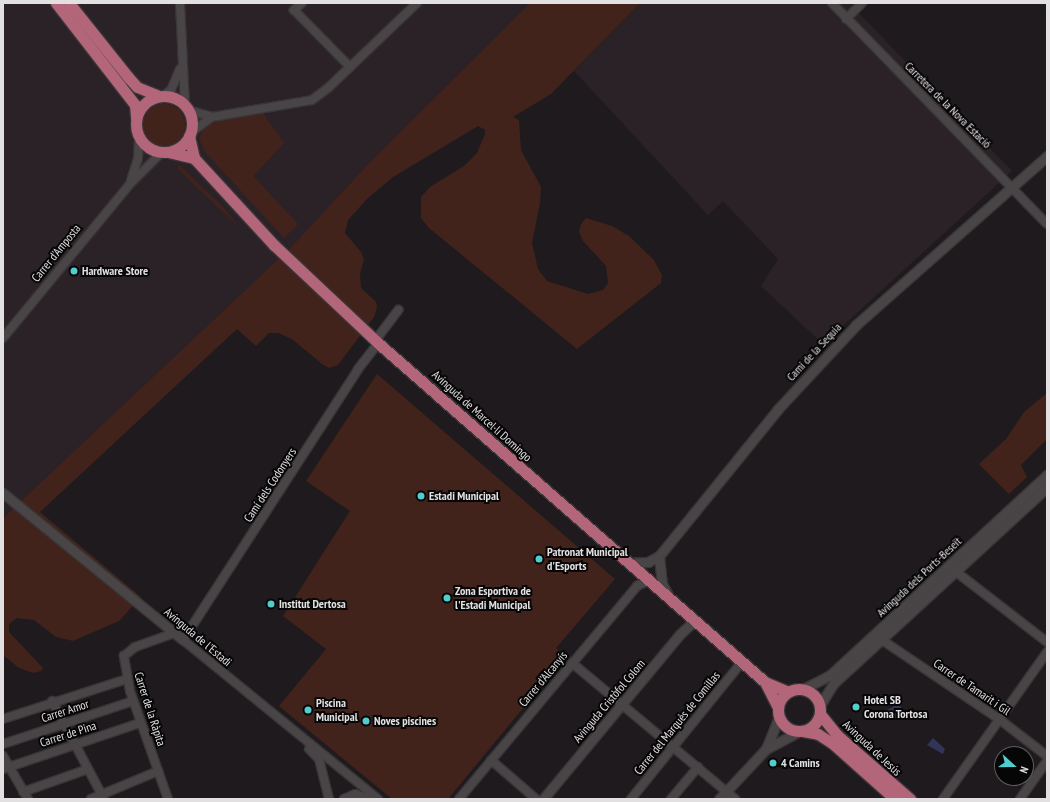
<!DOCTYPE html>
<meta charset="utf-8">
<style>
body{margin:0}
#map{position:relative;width:1050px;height:802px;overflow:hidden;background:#1e1a1d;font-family:"PT Sans Narrow",sans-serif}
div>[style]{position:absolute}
.built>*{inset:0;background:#2b2228}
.green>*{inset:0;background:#42231b}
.round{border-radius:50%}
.water>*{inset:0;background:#323459}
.roads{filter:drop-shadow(1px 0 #383537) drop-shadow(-1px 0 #383537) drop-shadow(0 1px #383537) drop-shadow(0 -1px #383537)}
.minor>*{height:8px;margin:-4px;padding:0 4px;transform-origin:4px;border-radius:4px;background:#494547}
.tertiary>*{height:9px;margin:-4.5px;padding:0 4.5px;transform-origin:4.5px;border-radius:4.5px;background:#494547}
.primary>*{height:11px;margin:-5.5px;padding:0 5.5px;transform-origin:5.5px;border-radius:5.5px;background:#b36579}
.primary>.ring{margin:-5.5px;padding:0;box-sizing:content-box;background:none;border:11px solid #b36579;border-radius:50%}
.dots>*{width:11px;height:11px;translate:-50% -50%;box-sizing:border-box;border:2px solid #070607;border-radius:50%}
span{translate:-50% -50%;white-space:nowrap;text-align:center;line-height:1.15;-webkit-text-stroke:4px #070607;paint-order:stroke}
.street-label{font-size:12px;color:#e2e0e1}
.poi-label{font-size:12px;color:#e2e0e1;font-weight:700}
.left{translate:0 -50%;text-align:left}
.frame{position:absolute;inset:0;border:4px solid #e2e0e1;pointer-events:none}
.north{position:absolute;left:994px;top:746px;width:40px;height:40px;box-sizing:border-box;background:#070607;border:1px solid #5f5d5e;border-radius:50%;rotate:111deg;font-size:11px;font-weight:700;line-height:16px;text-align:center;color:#e2e0e1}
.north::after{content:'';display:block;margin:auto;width:14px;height:18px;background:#52cdcd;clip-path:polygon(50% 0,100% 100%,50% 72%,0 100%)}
</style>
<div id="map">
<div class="built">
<div style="clip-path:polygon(3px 3px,530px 3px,369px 163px,292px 246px,3px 518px)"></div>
<div style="clip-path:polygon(640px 3px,849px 3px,1012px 171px,823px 344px,761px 286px,778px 259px,723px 201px,708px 215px,574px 71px)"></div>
</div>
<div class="green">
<div style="clip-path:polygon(530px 3px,640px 3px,551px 94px,513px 117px,519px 120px,521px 150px,541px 187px,540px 203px,532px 243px,538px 269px,547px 281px,588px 294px,603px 290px,608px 283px,606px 266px,583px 241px,579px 232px,581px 224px,586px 218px,612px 226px,629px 236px,654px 260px,662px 275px,661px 283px,577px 349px,429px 228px,421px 218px,421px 197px,430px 187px,464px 166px,477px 153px,485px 134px,485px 130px,478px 126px,393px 177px,368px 198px,348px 220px,345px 233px,361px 252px,364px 260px,360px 273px,361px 288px,376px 302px,377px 307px,374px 317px,338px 365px,329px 368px,322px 364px,292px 339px,278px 333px,269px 333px,256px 346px,237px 329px,40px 512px,141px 597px,119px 621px,73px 641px,56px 637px,34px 620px,17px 618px,9px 624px,9px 632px,43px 668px,41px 671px,33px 673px,19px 668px,3px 655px,3px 518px,292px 246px,369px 163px)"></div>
<div class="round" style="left:143px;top:104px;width:42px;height:42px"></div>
<div style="clip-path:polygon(262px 112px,284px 143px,253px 176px,298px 224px,284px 238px,206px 153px,199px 139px,204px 127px,213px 121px)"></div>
<div style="clip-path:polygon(179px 165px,224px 208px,239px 227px,178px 169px)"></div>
<div style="clip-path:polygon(377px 374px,615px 579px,556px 648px,566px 656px,448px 799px,392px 799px,279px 706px,326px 649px,283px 616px,350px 511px,306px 481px)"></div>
<div style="clip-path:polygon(1047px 393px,1047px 439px,1021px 465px,1027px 477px,1009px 494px,979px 464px,1006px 439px,1024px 412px)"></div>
</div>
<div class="water">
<div style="clip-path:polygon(896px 700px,904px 711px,902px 717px,896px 720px,884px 711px,893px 707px)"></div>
<div style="clip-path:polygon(933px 738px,945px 749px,943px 754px,927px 745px)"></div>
</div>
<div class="roads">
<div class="minor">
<div style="left:180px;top:3px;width:103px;rotate:87.2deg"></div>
<div style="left:302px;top:3px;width:11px;rotate:139deg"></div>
<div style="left:294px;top:10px;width:80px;rotate:45.5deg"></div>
<div style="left:832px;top:3px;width:308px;rotate:45.8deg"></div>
<div style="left:846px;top:19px;width:23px;rotate:-45deg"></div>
<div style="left:163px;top:96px;width:10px;rotate:-37deg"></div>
<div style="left:171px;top:90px;width:23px;rotate:-67deg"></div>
<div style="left:188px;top:110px;width:25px;rotate:16deg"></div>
<div style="left:212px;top:117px;width:101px;rotate:-9.6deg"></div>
<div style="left:312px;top:100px;width:20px;rotate:-37deg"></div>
<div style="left:328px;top:88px;width:123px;rotate:-43.7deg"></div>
<div style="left:190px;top:133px;width:27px;rotate:-36deg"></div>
<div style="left:131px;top:180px;width:23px;rotate:-72deg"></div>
<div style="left:138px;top:158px;width:21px;rotate:-87deg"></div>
<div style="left:3px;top:338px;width:198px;rotate:-50.5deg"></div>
<div style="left:129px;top:185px;width:47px;rotate:-45deg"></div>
<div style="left:375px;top:341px;width:39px;rotate:-53deg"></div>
<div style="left:955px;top:571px;width:116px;rotate:37.7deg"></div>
<div style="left:882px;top:640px;width:141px;rotate:34deg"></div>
<div style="left:999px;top:719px;width:61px;rotate:37.6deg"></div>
<div style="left:572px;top:663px;width:212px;rotate:39.8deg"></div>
<div style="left:52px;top:701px;width:111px;rotate:62deg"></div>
<div style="left:3px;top:719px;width:130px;rotate:-17.9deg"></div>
<div style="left:3px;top:744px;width:137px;rotate:-18.3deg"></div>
<div style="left:309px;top:749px;width:14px;rotate:45deg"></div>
<div style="left:319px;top:759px;width:41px;rotate:76deg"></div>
<div style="left:3px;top:756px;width:50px;rotate:59.8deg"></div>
<div style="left:491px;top:760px;width:60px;rotate:40.9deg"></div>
<div style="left:3px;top:769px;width:145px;rotate:-18.6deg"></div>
<div style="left:23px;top:792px;width:69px;rotate:-19.5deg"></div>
<div style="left:91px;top:799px;width:73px;rotate:-22.7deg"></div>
<div style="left:168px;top:799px;width:114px;rotate:-109.4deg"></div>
<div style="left:130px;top:691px;width:36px;rotate:-100deg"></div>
<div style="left:124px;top:656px;width:14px;rotate:-39deg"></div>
<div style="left:135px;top:647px;width:41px;rotate:-19.7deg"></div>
<div style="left:344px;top:799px;width:12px;rotate:-24deg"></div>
<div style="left:355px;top:794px;width:16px;rotate:18deg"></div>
<div style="left:378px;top:799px;width:252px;rotate:-140.8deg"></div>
<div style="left:183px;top:640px;width:323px;rotate:-57.1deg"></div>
<div style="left:358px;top:369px;width:33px;rotate:-52deg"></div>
<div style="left:459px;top:799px;width:278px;rotate:-50.1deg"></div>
<div style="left:637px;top:586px;width:14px;rotate:-25deg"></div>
<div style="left:631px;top:799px;width:176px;rotate:-51deg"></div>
<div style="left:671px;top:799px;width:42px;rotate:-49.8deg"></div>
<div style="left:943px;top:799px;width:180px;rotate:-54.7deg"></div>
<div style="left:1020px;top:799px;width:47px;rotate:-54.6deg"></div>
</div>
<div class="tertiary">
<div style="left:3px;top:493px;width:232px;rotate:39.2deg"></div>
<div style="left:659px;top:556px;width:28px;rotate:84deg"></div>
<div style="left:662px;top:584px;width:13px;rotate:61deg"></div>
<div style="left:628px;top:563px;width:20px;rotate:-3deg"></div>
<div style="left:648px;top:562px;width:13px;rotate:-29deg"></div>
<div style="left:659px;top:556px;width:189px;rotate:-51deg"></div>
<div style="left:778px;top:409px;width:115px;rotate:-47.1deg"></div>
<div style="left:856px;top:325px;width:255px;rotate:-41.5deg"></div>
<div style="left:803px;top:689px;width:29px;rotate:-27deg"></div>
<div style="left:829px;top:676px;width:297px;rotate:-42.7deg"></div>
<div style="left:820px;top:705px;width:26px;rotate:-58deg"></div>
<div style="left:834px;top:683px;width:289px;rotate:-42.6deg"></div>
<div style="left:766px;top:749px;width:35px;rotate:-68deg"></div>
<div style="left:543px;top:799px;width:213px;rotate:-50.3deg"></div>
<div style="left:679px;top:635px;width:22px;rotate:-43deg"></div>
<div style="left:719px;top:799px;width:69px;rotate:-46.8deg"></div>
<div style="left:766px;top:749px;width:36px;rotate:-28deg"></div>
</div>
<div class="primary">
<div style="left:56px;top:3px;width:129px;rotate:52.2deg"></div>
<div style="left:135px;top:105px;width:12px;rotate:85deg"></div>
<div style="left:69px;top:3px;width:95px;rotate:51.4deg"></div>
<div style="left:128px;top:77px;width:13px;rotate:48deg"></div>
<div style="left:137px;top:87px;width:24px;rotate:22deg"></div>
<div class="ring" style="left:136px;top:96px;width:45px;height:45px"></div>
<div style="left:189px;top:136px;width:23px;rotate:77deg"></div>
<div style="left:168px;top:152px;width:27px;rotate:13deg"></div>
<div style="left:194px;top:158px;width:118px;rotate:47.4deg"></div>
<div style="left:274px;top:245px;width:143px;rotate:43.3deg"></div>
<div style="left:378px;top:343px;width:514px;rotate:41.22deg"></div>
<div style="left:765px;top:682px;width:25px;rotate:23deg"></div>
<div style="left:765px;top:682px;width:29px;rotate:63deg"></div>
<div class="ring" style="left:778px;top:689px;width:31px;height:31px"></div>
<div style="left:820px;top:714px;width:28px;rotate:51deg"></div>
<div style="left:838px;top:736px;width:96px;rotate:41.2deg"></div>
<div style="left:803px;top:731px;width:15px;rotate:11deg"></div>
<div style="left:818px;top:734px;width:17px;rotate:33deg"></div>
<div style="left:832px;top:743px;width:84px;rotate:41.6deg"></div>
</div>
</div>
<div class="dots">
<div style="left:74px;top:271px;background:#52cdcd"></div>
<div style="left:421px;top:496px;background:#52cdcd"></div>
<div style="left:539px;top:559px;background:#52cdcd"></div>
<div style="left:447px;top:598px;background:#52cdcd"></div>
<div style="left:271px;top:604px;background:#52cdcd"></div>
<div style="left:856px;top:707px;background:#52cdcd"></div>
<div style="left:308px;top:710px;background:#52cdcd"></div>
<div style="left:366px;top:721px;background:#52cdcd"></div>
<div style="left:773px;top:763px;background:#52cdcd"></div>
</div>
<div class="street-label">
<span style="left:948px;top:105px;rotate:45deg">Carretera de la Nova Estació</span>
<span style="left:56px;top:253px;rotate:-51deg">Carrer d'Amposta</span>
<span style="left:814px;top:352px;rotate:-47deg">Camí de la Sequia</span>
<span style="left:482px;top:416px;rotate:42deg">Avinguda de Marcel·lí Domingo</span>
<span style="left:270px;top:485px;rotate:-57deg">Camí dels Codonyers</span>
<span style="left:919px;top:577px;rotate:-43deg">Avinguda dels Ports-Beseït</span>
<span style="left:198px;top:637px;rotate:40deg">Avinguda de l'Estadi</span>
<span style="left:543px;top:679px;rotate:-50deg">Carrer d'Alcanyís</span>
<span style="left:972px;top:687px;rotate:34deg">Carrer de Tamarit i Gil</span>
<span style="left:609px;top:701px;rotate:-50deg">Avinguda Cristòfol Colom</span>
<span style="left:150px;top:709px;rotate:72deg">Carrer de la Ràpita</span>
<span style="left:65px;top:711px;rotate:-18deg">Carrer Amor</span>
<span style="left:677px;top:723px;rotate:-51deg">Carrer del Marquès de Comillas</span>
<span style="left:68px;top:734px;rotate:-18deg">Carrer de Pina</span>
<span style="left:872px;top:748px;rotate:43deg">Avinguda de Jesús</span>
</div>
<div class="poi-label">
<span class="left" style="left:82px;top:271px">Hardware Store</span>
<span class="left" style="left:429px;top:496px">Estadi Municipal</span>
<span class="left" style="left:547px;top:559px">Patronat Municipal<br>d'Esports</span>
<span class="left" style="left:455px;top:598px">Zona Esportiva de<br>l'Estadi Municipal</span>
<span class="left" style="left:279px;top:604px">Institut Dertosa</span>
<span class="left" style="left:864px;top:707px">Hotel SB<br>Corona Tortosa</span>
<span class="left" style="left:316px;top:710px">Piscina<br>Municipal</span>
<span class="left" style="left:374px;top:721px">Noves piscines</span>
<span class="left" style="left:781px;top:763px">4 Camins</span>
</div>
<div class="frame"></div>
<div class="north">N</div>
</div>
